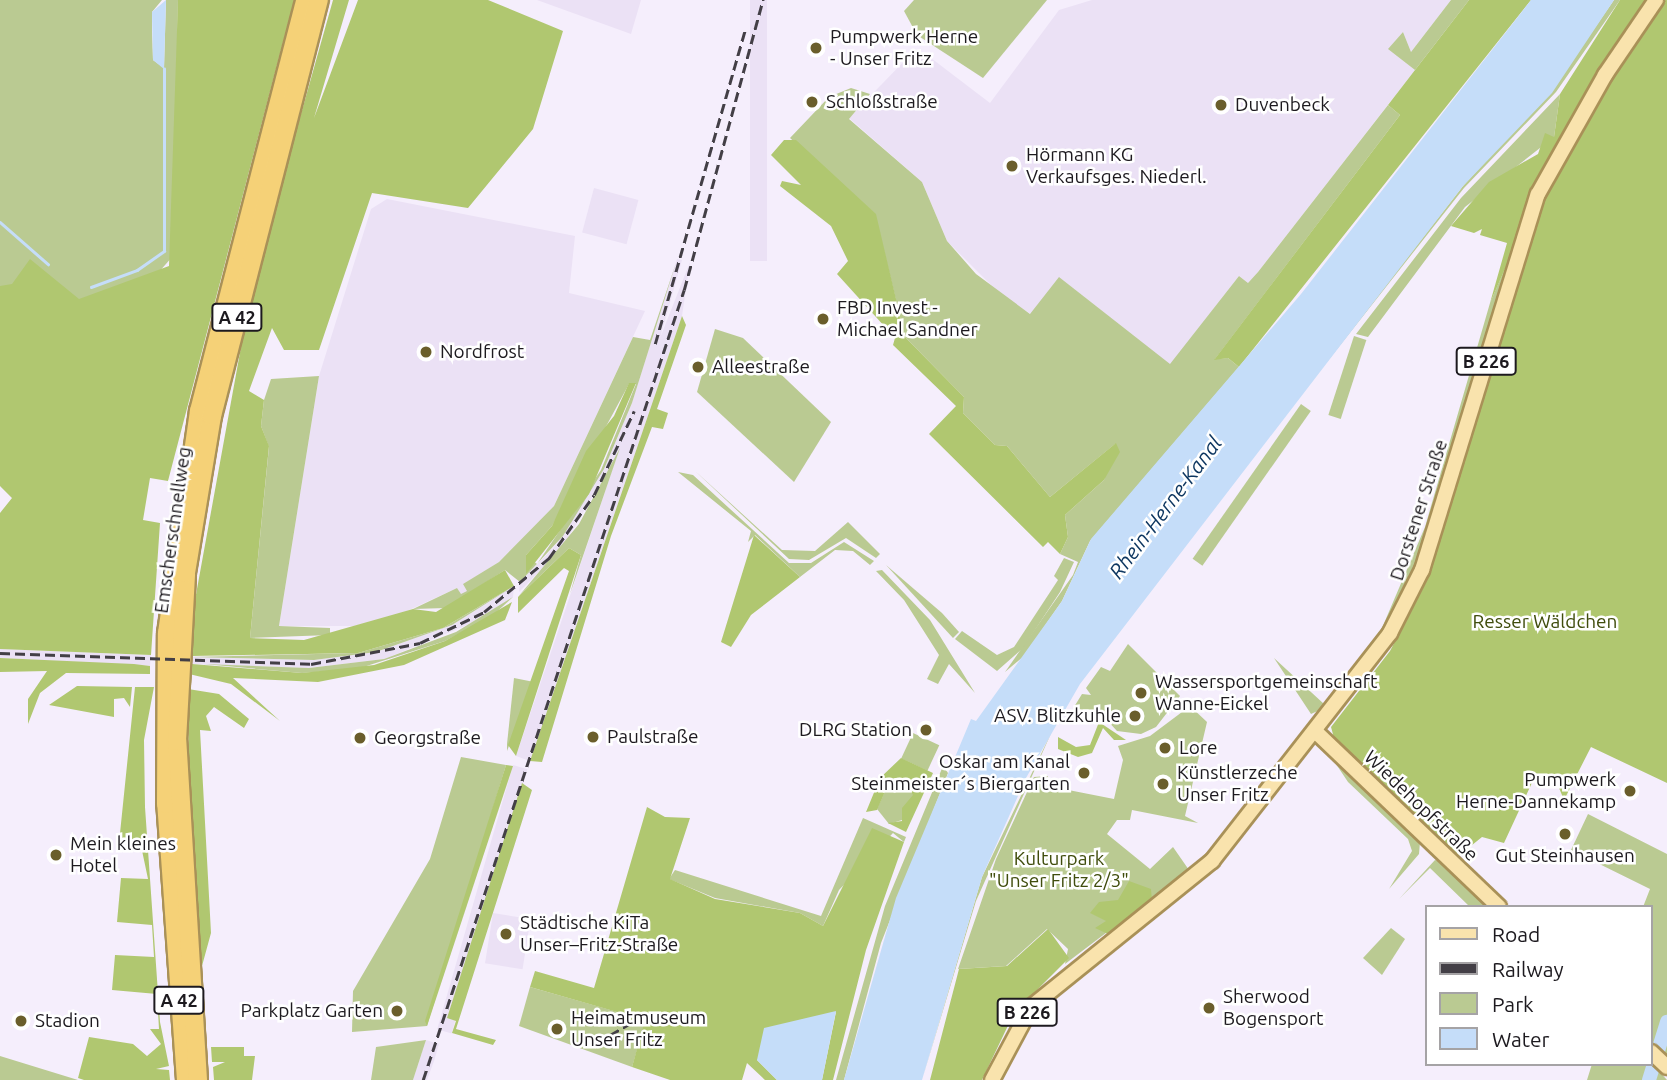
<!DOCTYPE html>
<meta charset="utf-8">
<style>
body{margin:0}
#map{position:relative;width:1667px;height:1080px;overflow:hidden;background:#f5eefc;font-family:Ubuntu,sans-serif}
div>[style]{position:absolute}
.built>*{inset:0;background:#ebe1f5;transform-origin:0 0}
.green>*{inset:0;background:#baca92;transform-origin:0 0}
.forest>*{inset:0;background:#b0c770}
.water>*{inset:0;background:#c5ddf9}
.stream>*{height:2.5px;margin:-1.25px;padding:0 1.25px;transform-origin:1.25px;border-radius:1.25px;background:#c5ddf9}
.river>*{height:14px;margin:-7px;padding:0 7px;transform-origin:7px;border-radius:7px;background:#c5ddf9}
.roads{filter:drop-shadow(2px 0 #a99158) drop-shadow(-2px 0 #a99158) drop-shadow(0 2px #a99158) drop-shadow(0 -2px #a99158)}
.major>*{height:14px;margin:-7px;padding:0 7px;transform-origin:7px;border-radius:7px;background:#f9e3ad}
.highway>*{height:18px;margin:-9px;padding:0 9px;transform-origin:9px;border-radius:9px;background:#f5d177}
.rail>*{height:2.5px;margin-top:-1.25px;transform-origin:0;background:repeating-linear-gradient(90deg,#433f46 0 10px,transparent 0 15px)}
.dots>*{width:19px;height:19px;translate:-50% -50%;box-sizing:border-box;border:4px solid #fff;border-radius:50%}
span{translate:-50% -50%;white-space:nowrap;text-align:center;line-height:1.15;-webkit-text-stroke:5px #fff;paint-order:stroke}
.shield-label span{padding:2px 5px;background:#fff;border:2px solid;border-radius:5px;-webkit-text-stroke-width:0}
.shield-label{font-size:18px;color:#1d1a1f;font-weight:700}
.poi-label{font-size:19px;color:#1d1a1f}
.left{translate:0 -50%;text-align:left}
.right{translate:-100% -50%;text-align:right}
.street-label{font-size:19px;color:#1d1a1f}
.park-label{font-size:19px;color:#404d0d}
.water-label{font-size:21px;color:#0e3761;font-style:italic}
.legend{position:absolute;left:1425px;top:905px;width:228px;height:161px;box-sizing:border-box;background:#fff;border:2px solid #a5a3a5;margin:0;padding:9px 12px;list-style:none;font-size:21px;color:#1d1a1f}
.legend li{display:flex;align-items:center;gap:14px;height:35px}
.legend b{width:35px;border:2px solid #a5a3a5}
</style>
<div id="map">
<div class="built">
<div style="clip-path:polygon(537px 0,641px 0,631px 34px)"></div>
<div style="left:750px;top:0;width:17px;height:261px"></div>
<div style="clip-path:polygon(1092px 0,1451px 0,1411px 52px,1403px 32px,1389px 49px,1415px 70px,1258px 272px,1248px 283px,1239px 276px,1170px 365px,1060px 278px,1031px 314px,1003px 297px,947px 241px,922px 182px,849px 118px,913px 52px,927px 55px,990px 103px,1059px 10px)"></div>
<div style="left:594px;top:188px;width:46px;height:46px;rotate:15deg"></div>
<div style="clip-path:polygon(387px 199px,575px 236px,569px 293px,645px 311px,554px 506px,499px 562px,464px 584px,468px 591px,461px 595px,457px 588px,396px 616px,354px 626px,279px 626px,319px 376px,371px 209px)"></div>
<div style="clip-path:polygon(677px 259px,682px 260px,660px 338px,690px 262px,682px 316px,530px 761px,516px 756px,617px 456px,560px 551px,519px 592px,520px 582px,556px 545px,604px 469px,632px 403px)"></div>
<div style="clip-path:polygon(514px 586px,513px 597px,477px 621px,384px 659px,309px 668px,192px 664px,192px 657px,314px 660px,376px 652px,452px 625px)"></div>
<div style="clip-path:polygon(0 649px,151px 655px,150px 666px,0 658px)"></div>
<div style="left:513px;top:765px;width:15px;height:275px;rotate:16deg"></div>
<div style="left:493px;top:913px;width:38px;height:51px;rotate:9deg"></div>
<div style="clip-path:polygon(426px 1040px,439px 1044px,434px 1061px,427px 1080px,413px 1080px)"></div>
</div>
<div class="green">
<div style="clip-path:polygon(0 0,162px 0,152px 12px,152px 31px,153px 60px,164px 68px,166px 0,178px 0,173px 256px,158px 273px,89px 298px,0 410px)"></div>
<div style="clip-path:polygon(914px 0,1047px 0,983px 78px,917px 35px,904px 11px)"></div>
<div style="clip-path:polygon(1451px 0,1469px 0,1415px 70px,1388px 49px,1403px 32px,1411px 52px)"></div>
<div style="clip-path:polygon(1614px 0,1620px 0,1556px 92px,1464px 188px,1192px 533px,1463px 186px,1553px 88px)"></div>
<div style="clip-path:polygon(851px 88px,870px 94px,849px 119px,922px 182px,947px 241px,976px 274px,1030px 314px,1059px 277px,1170px 364px,1239px 276px,1248px 283px,1258px 272px,1388px 105px,1400px 115px,1215px 359px,1228px 358px,1239px 367px,1090px 541px,1062px 601px,1024px 656px,1005px 672px,1073px 575px,1078px 562px,1060px 554px,1068px 537px,1065px 515px,1104px 480px,1115px 444px,1050px 497px,1007px 446px,995px 445px,963px 413px,964px 397px,905px 337px,875px 214px,790px 138px,829px 97px)"></div>
<div style="clip-path:polygon(1560px 94px,1554px 137px,1465px 207px,1368px 337px,1356px 334px,1461px 198px)"></div>
<div style="clip-path:polygon(1515px 245px,1428px 541px,1393px 619px,1322px 709px,1311px 714px,1274px 658px,1324px 704px,1382px 628px,1425px 527px,1490px 303px)"></div>
<div style="clip-path:polygon(evenodd,676px 263px,632px 403px,604px 469px,563px 536px,520px 582px,505px 570px,446px 608px,413px 609px,457px 588px,461px 594px,467px 591px,463px 584px,499px 562px,554px 506px,633px 337px,650px 340px,676px 263px,629px 384px,636px 384px,601px 470px,537px 564px,526px 555px,552px 526px,629px 384px)"></div>
<div style="clip-path:polygon(715px 329px,743px 338px,831px 422px,794px 482px,697px 392px)"></div>
<div style="left:1354px;top:336px;width:13px;height:83px;rotate:18deg"></div>
<div style="clip-path:polygon(319px 376px,279px 626px,330px 628px,330px 635px,250px 638px,269px 447px,261px 426px,264px 400px,271px 379px)"></div>
<div style="left:1301px;top:404px;width:12px;height:189px;rotate:35deg"></div>
<div style="clip-path:polygon(620px 448px,570px 594px,581px 555px,569px 548px,518px 597px,579px 524px)"></div>
<div style="clip-path:polygon(694px 470px,782px 550px,815px 551px,848px 522px,880px 554px,876px 558px,846px 538px,809px 560px,789px 559px)"></div>
<div style="clip-path:polygon(678px 472px,693px 475px,789px 563px,811px 563px,844px 542px,874px 561px,870px 565px,853px 551px,835px 550px,800px 577px,755px 535px,748px 542px,751px 531px)"></div>
<div style="clip-path:polygon(1064px 558px,1074px 562px,1060px 592px,1023px 648px,997px 671px,955px 639px,962px 631px,997px 655px,1014px 647px,1058px 580px,1054px 576px)"></div>
<div style="clip-path:polygon(886px 565px,942px 613px,959px 632px,953px 638px)"></div>
<div style="clip-path:polygon(882px 570px,930px 620px,975px 693px,949px 664px,938px 684px,927px 679px,939px 655px,904px 600px,876px 571px)"></div>
<div style="clip-path:polygon(514px 586px,452px 625px,376px 652px,314px 660px,189px 657px,358px 653px,443px 628px)"></div>
<div style="clip-path:polygon(513px 597px,492px 616px,445px 641px,357px 669px,302px 673px,203px 664px,309px 668px,384px 659px,456px 632px)"></div>
<div style="clip-path:polygon(1128px 644px,1180px 696px,1156px 727px,1141px 734px,1117px 731px,1106px 719px,1074px 707px,1082px 694px,1091px 695px,1086px 688px,1101px 667px,1110px 671px)"></div>
<div style="clip-path:polygon(514px 678px,534px 682px,507px 751px,507px 744px)"></div>
<div style="clip-path:polygon(1190px 706px,1207px 722px,1185px 816px,1198px 823px,1132px 810px,1130px 820px,1117px 820px,1107px 834px,1150px 869px,1173px 847px,1189px 870px,1065px 964px,1068px 949px,1047px 929px,1006px 966px,958px 969px,996px 859px,1034px 777px,1048px 776px,1043px 785px,1114px 799px,1123px 760px,1118px 746px,1150px 736px)"></div>
<div style="clip-path:polygon(1053px 729px,976px 901px,922px 1080px,982px 877px)"></div>
<div style="left:913px;top:733px;width:29px;height:28px;rotate:25deg"></div>
<div style="clip-path:polygon(461px 757px,506px 765px,427px 1026px,352px 1032px,353px 991px,430px 859px)"></div>
<div style="clip-path:polygon(1332px 758px,1420px 842px,1419px 854px,1389px 889px,1412px 851px,1408px 839px,1348px 782px)"></div>
<div style="clip-path:polygon(943px 766px,948px 773px,881px 943px,844px 1080px,836px 1080px,885px 906px)"></div>
<div style="clip-path:polygon(891px 778px,906px 780px,914px 795px,902px 820px,889px 824px,877px 809px)"></div>
<div style="clip-path:polygon(1588px 814px,1667px 854px,1667px 1057px,1651px 1042px,1651px 907px,1643px 907px,1650px 889px,1571px 850px)"></div>
<div style="clip-path:polygon(863px 818px,906px 837px,904px 842px,893px 833px,839px 890px,823px 926px,800px 913px,715px 898px,669px 879px,675px 870px,821px 916px)"></div>
<div style="clip-path:polygon(1435px 860px,1442px 862px,1488px 907px,1470px 907px,1430px 868px,1399px 899px)"></div>
<div style="clip-path:polygon(1391px 928px,1405px 939px,1382px 975px,1363px 958px)"></div>
<div style="clip-path:polygon(530px 987px,646px 1020px,632px 1067px,519px 1026px)"></div>
<div style="clip-path:polygon(426px 1040px,413px 1080px,371px 1080px,376px 1047px)"></div>
<div style="clip-path:polygon(0 1056px,78px 1080px,0 1080px)"></div>
<div style="clip-path:polygon(1651px 1062px,1667px 1080px,1587px 1080px,1592px 1064px)"></div>
</div>
<div class="forest">
<div style="clip-path:polygon(178px 0,294px 0,168px 481px,150px 478px,143px 520px,160px 523px,151px 655px,0 649px,0 513px,12px 498px,0 486px,0 286px,12px 284px,30px 259px,79px 299px,169px 266px)"></div>
<div style="clip-path:polygon(333px 0,349px 0,314px 118px,358px 0,488px 0,563px 31px,533px 129px,468px 208px,372px 193px,319px 350px,284px 350px,272px 328px,249px 391px,264px 400px,261px 426px,269px 446px,250px 638px,304px 640px,413px 609px,436px 612px,505px 570px,514px 586px,443px 628px,358px 653px,192px 656px,195px 600px,251px 292px)"></div>
<div style="clip-path:polygon(1469px 0,1531px 0,1239px 367px,1228px 358px,1214px 360px,1400px 115px,1388px 105px)"></div>
<div style="clip-path:polygon(1620px 0,1667px 0,1667px 783px,1591px 747px,1564px 800px,1557px 783px,1536px 774px,1504px 843px,1482px 837px,1456px 858px,1334px 738px,1331px 727px,1390px 651px,1426px 582px,1527px 249px,1515px 246px,1490px 303px,1507px 243px,1480px 235px,1482px 229px,1474px 233px,1451px 226px,1489px 182px,1538px 154px,1545px 133px,1554px 137px,1560px 94px)"></div>
<div style="clip-path:polygon(784px 140px,796px 140px,876px 214px,905px 337px,964px 397px,963px 413px,995px 445px,1007px 446px,1050px 497px,1116px 443px,1120px 452px,1104px 480px,1065px 515px,1068px 537px,1060px 554px,1048px 542px,1043px 547px,929px 434px,956px 406px,893px 345px,895px 338px,837px 274px,848px 261px,831px 226px,780px 186px,782px 181px,801px 185px,771px 155px)"></div>
<div style="clip-path:polygon(682px 316px,686px 325px,657px 409px,668px 413px,663px 429px,652px 427px,611px 536px,542px 762px,530px 761px)"></div>
<div style="clip-path:polygon(629px 383px,636px 383px,589px 494px,526px 574px,526px 555px,552px 526px,586px 451px,614px 416px)"></div>
<div style="clip-path:polygon(754px 535px,800px 577px,751px 615px,731px 647px,721px 642px)"></div>
<div style="clip-path:polygon(569px 548px,581px 555px,516px 756px,508px 745px,569px 571px,564px 568px,518px 613px,518px 597px)"></div>
<div style="clip-path:polygon(512px 602px,505px 620px,404px 665px,318px 682px,233px 678px,280px 721px,231px 684px,189px 674px,192px 664px,302px 673px,374px 665px,445px 641px)"></div>
<div style="clip-path:polygon(0 658px,134px 664px,150px 666px,150px 674px,66px 673px,40px 693px,28px 724px,28px 699px,47px 671px,0 672px)"></div>
<div style="clip-path:polygon(77px 686px,132px 687px,130px 707px,124px 698px,114px 699px,114px 717px,49px 705px)"></div>
<div style="clip-path:polygon(135px 687px,154px 687px,144px 740px,145px 807px,160px 1022px,169px 1066px,156px 1069px,169px 1070px,170px 1080px,84px 1080px,78px 1078px,89px 1037px,133px 1044px,147px 1056px,161px 1044px,150px 1029px,159px 1029px,157px 994px,112px 990px,115px 955px,154px 957px,152px 925px,117px 922px,121px 878px,148px 879px,140px 841px,119px 843px)"></div>
<div style="clip-path:polygon(188px 689px,219px 694px,249px 719px,244px 728px,214px 707px,206px 716px,211px 731px,200px 730px,211px 933px,202px 966px,189px 815px)"></div>
<div style="clip-path:polygon(1099px 722px,1126px 740px,1114px 740px,1103px 728px,1092px 753px,1078px 757px,1058px 749px,1058px 737px,1076px 747px,1090px 745px)"></div>
<div style="clip-path:polygon(901px 758px,933px 773px,906px 832px,888px 823px,902px 821px,902px 808px,913px 795px,904px 779px,891px 778px,877px 810px,866px 812px,880px 778px)"></div>
<div style="clip-path:polygon(506px 765px,513px 766px,427px 1026px,425px 1021px)"></div>
<div style="clip-path:polygon(522px 783px,532px 790px,456px 1029px,496px 1040px,493px 1045px,452px 1033px,456px 1021px,447px 1018px)"></div>
<div style="clip-path:polygon(647px 807px,665px 817px,690px 818px,670px 879px,715px 899px,800px 913px,823px 926px,872px 828px,904px 842px,866px 950px,833px 1080px,822px 1080px,836px 1012px,757px 1060px,777px 1080px,765px 1080px,747px 1063px,742px 1080px,670px 1080px,632px 1067px,645px 1020px,530px 987px,535px 971px,594px 988px)"></div>
<div style="clip-path:polygon(1129px 881px,1151px 889px,1152px 901px,1108px 934px,1095px 928px,1106px 921px,1090px 913px,1099px 902px,1118px 900px)"></div>
<div style="clip-path:polygon(1048px 929px,1069px 958px,1014px 1013px,982px 1080px,930px 1080px,959px 969px,1007px 966px)"></div>
<div style="clip-path:polygon(211px 1047px,244px 1047px,244px 1056px,255px 1056px,252px 1080px,214px 1080px,213px 1067px,225px 1062px,212px 1062px)"></div>
</div>
<div class="water">
<div style="clip-path:polygon(166px 0,164px 69px,153px 60px,152px 12px)"></div>
<div style="clip-path:polygon(1531px 0,1614px 0,1552px 93px,1463px 186px,1080px 684px,1026px 778px,982px 877px,922px 1080px,844px 1080px,896px 898px,971px 719px,976px 721px,1062px 601px,1091px 539px,1301px 294px)"></div>
<div style="clip-path:polygon(836px 1011px,822px 1080px,777px 1080px,757px 1060px,764px 1028px)"></div>
</div>
<div class="stream">
<div style="left:0;top:222px;width:64px;rotate:41.2deg"></div>
<div style="left:91px;top:287px;width:49px;rotate:-20.3deg"></div>
<div style="left:137px;top:270px;width:33px;rotate:-35deg"></div>
<div style="left:164px;top:251px;width:182px;rotate:-90deg"></div>
</div>
<div class="river">
<div style="left:1649px;top:1080px;width:61px;rotate:-72.8deg"></div>
</div>
<div class="roads">
<div class="major">
<div style="left:1316px;top:732px;width:253px;rotate:43.7deg"></div>
<div style="left:1651px;top:1052px;width:22px;rotate:43deg"></div>
<div style="left:992px;top:1080px;width:83px;rotate:-61.9deg"></div>
<div style="left:1031px;top:1007px;width:233px;rotate:-38.9deg"></div>
<div style="left:1212px;top:861px;width:289px;rotate:-52deg"></div>
<div style="left:1390px;top:633px;width:71px;rotate:-63.1deg"></div>
<div style="left:1422px;top:570px;width:393px;rotate:-72.9deg"></div>
<div style="left:1538px;top:194px;width:137px;rotate:-60.6deg"></div>
<div style="left:1605px;top:75px;width:91px;rotate:-55.8deg"></div>
</div>
<div class="highway">
<div style="left:186px;top:1080px;width:277px;rotate:-94.1deg"></div>
<div style="left:166px;top:804px;width:171px;rotate:-89.7deg"></div>
<div style="left:167px;top:633px;width:224px;rotate:-81.8deg"></div>
<div style="left:199px;top:411px;width:424px;rotate:-75.5deg"></div>
<div style="left:198px;top:1080px;width:340px;rotate:-93.5deg"></div>
<div style="left:177px;top:741px;width:168px;rotate:-86.9deg"></div>
<div style="left:186px;top:573px;width:159px;rotate:-80.6deg"></div>
<div style="left:212px;top:416px;width:430px;rotate:-75.6deg"></div>
</div>
</div>
<div class="rail">
<div style="left:655px;top:344px;width:326px;rotate:-74deg"></div>
<div style="left:0;top:653px;width:311px;rotate:2deg"></div>
<div style="left:311px;top:664px;width:111px;rotate:-10.9deg"></div>
<div style="left:420px;top:643px;width:71px;rotate:-25.8deg"></div>
<div style="left:484px;top:612px;width:85px;rotate:-39.7deg"></div>
<div style="left:549px;top:558px;width:77px;rotate:-54.5deg"></div>
<div style="left:594px;top:495px;width:93px;rotate:-64.5deg"></div>
<div style="left:610px;top:1035px;width:32px;rotate:-30deg"></div>
<div style="left:591px;top:1037px;width:13px;rotate:42deg"></div>
<div style="left:423px;top:1080px;width:832px;rotate:-71.72deg"></div>
<div style="left:684px;top:290px;width:301px;rotate:-74.8deg"></div>
</div>
<div class="dots">
<div style="left:816px;top:48px;background:#6a5e2b"></div>
<div style="left:812px;top:102px;background:#6a5e2b"></div>
<div style="left:1221px;top:105px;background:#6a5e2b"></div>
<div style="left:1012px;top:166px;background:#6a5e2b"></div>
<div style="left:823px;top:319px;background:#6a5e2b"></div>
<div style="left:426px;top:352px;background:#6a5e2b"></div>
<div style="left:698px;top:367px;background:#6a5e2b"></div>
<div style="left:1141px;top:693px;background:#6a5e2b"></div>
<div style="left:1135px;top:716px;background:#6a5e2b"></div>
<div style="left:926px;top:730px;background:#6a5e2b"></div>
<div style="left:593px;top:737px;background:#6a5e2b"></div>
<div style="left:360px;top:738px;background:#6a5e2b"></div>
<div style="left:1165px;top:748px;background:#6a5e2b"></div>
<div style="left:1084px;top:773px;background:#6a5e2b"></div>
<div style="left:1163px;top:784px;background:#6a5e2b"></div>
<div style="left:1630px;top:791px;background:#6a5e2b"></div>
<div style="left:1565px;top:834px;background:#6a5e2b"></div>
<div style="left:56px;top:855px;background:#6a5e2b"></div>
<div style="left:506px;top:934px;background:#6a5e2b"></div>
<div style="left:1209px;top:1008px;background:#6a5e2b"></div>
<div style="left:397px;top:1011px;background:#6a5e2b"></div>
<div style="left:21px;top:1021px;background:#6a5e2b"></div>
<div style="left:557px;top:1029px;background:#6a5e2b"></div>
</div>
<div class="shield-label">
<span style="left:237px;top:317px">A 42</span>
<span style="left:1486px;top:361px">B 226</span>
<span style="left:179px;top:1000px">A 42</span>
<span style="left:1027px;top:1012px">B 226</span>
</div>
<div class="poi-label">
<span class="left" style="left:830px;top:48px">Pumpwerk Herne<br>- Unser Fritz</span>
<span class="left" style="left:826px;top:102px">Schloßstraße</span>
<span class="left" style="left:1235px;top:105px">Duvenbeck</span>
<span class="left" style="left:1026px;top:166px">Hörmann KG<br>Verkaufsges. Niederl.</span>
<span class="left" style="left:837px;top:319px">FBD Invest -<br>Michael Sandner</span>
<span class="left" style="left:440px;top:352px">Nordfrost</span>
<span class="left" style="left:712px;top:367px">Alleestraße</span>
<span class="left" style="left:1155px;top:693px">Wassersportgemeinschaft<br>Wanne-Eickel</span>
<span class="right" style="left:1121px;top:716px">ASV. Blitzkuhle</span>
<span class="right" style="left:912px;top:730px">DLRG Station</span>
<span class="left" style="left:607px;top:737px">Paulstraße</span>
<span class="left" style="left:374px;top:738px">Georgstraße</span>
<span class="left" style="left:1179px;top:748px">Lore</span>
<span class="right" style="left:1070px;top:773px">Oskar am Kanal<br>Steinmeister´s Biergarten</span>
<span class="left" style="left:1177px;top:784px">Künstlerzeche<br>Unser Fritz</span>
<span class="right" style="left:1616px;top:791px">Pumpwerk<br>Herne-Dannekamp</span>
<span class="left" style="left:70px;top:855px">Mein kleines<br>Hotel</span>
<span style="left:1565px;top:856px">Gut Steinhausen</span>
<span class="left" style="left:520px;top:934px">Städtische KiTa<br>Unser–Fritz-Straße</span>
<span class="left" style="left:1223px;top:1008px">Sherwood<br>Bogensport</span>
<span class="right" style="left:383px;top:1011px">Parkplatz Garten</span>
<span class="left" style="left:571px;top:1029px">Heimatmuseum<br>Unser Fritz</span>
<span class="left" style="left:35px;top:1021px">Stadion</span>
</div>
<div class="street-label">
<span style="left:1419px;top:510px;rotate:-72deg">Dorstener Straße</span>
<span style="left:173px;top:530px;rotate:-82deg">Emscherschnellweg</span>
<span style="left:1421px;top:806px;rotate:44deg">Wiedehopfstraße</span>
</div>
<div class="park-label">
<span style="left:1545px;top:622px">Resser Wäldchen</span>
<span style="left:1059px;top:870px">Kulturpark<br>"Unser Fritz 2/3"</span>
</div>
<div class="water-label">
<span style="left:1165px;top:507px;rotate:-53deg">Rhein-Herne-Kanal</span>
</div>
<ul class="legend">
<li><b style="height:9px;background:#f9e3ad"></b>Road</li>
<li><b style="height:9px;background:#433f46"></b>Railway</li>
<li><b style="height:19px;background:#baca92"></b>Park</li>
<li><b style="height:19px;background:#c5ddf9"></b>Water</li>
</ul>
</div>
